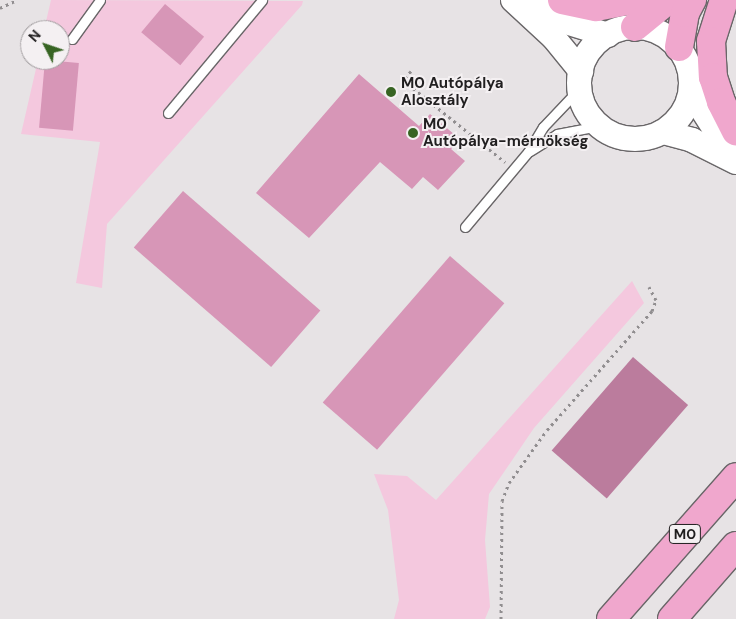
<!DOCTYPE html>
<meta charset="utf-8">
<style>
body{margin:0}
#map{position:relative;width:736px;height:619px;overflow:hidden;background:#e7e3e5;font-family:"DM Sans",sans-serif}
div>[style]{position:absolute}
.green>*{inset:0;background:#f4c8de}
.water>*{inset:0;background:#bb7c9d;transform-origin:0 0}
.building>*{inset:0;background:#d796b7;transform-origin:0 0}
.path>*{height:3px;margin-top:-1.5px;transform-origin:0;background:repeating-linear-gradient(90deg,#918e90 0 2.5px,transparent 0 6.5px)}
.roads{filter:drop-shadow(1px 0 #696668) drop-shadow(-1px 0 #696668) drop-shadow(0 1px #696668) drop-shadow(0 -1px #696668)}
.lane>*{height:9px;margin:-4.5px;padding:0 4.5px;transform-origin:4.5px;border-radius:4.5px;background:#fff}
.secondary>*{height:24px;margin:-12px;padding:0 12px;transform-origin:12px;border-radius:12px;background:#fff}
.secondary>.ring{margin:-12px;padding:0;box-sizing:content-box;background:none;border:24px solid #fff;border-radius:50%}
.highway>*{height:28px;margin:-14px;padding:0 14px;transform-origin:14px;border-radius:14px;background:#f0a7cd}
.dots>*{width:14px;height:14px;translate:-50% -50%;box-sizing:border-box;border:2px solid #f4f0f2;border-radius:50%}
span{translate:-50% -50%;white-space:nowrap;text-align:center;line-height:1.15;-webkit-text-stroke:4px #f4f0f2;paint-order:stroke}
.shield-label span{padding:1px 4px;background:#f4f0f2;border:1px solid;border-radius:4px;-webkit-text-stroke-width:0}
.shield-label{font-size:14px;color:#211f20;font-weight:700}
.poi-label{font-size:15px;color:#211f20;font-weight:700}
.left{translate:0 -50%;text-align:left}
.north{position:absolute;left:20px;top:20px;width:50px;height:50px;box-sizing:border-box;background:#f4f0f2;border:1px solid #a09c9e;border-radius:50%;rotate:311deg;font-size:14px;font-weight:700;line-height:20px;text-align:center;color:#211f20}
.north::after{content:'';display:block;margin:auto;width:18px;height:22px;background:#376423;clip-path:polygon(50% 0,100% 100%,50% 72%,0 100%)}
</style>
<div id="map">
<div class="green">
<div style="clip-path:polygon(51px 0,303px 1px,302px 5px,107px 224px,102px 288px,76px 283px,100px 142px,21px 134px,38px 60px,60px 60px,60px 30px,44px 30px)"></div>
<div style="clip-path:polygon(632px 281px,644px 303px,534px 428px,489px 494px,485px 540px,490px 607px,485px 619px,394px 619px,399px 600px,388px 510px,374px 474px,407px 476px,436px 500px)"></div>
</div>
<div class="water">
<div style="left:633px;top:357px;width:73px;height:124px;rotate:41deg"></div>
</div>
<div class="building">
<div style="left:165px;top:4px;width:51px;height:37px;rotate:40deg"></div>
<div style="left:45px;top:60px;width:34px;height:68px;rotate:5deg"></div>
<div style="clip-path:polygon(359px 74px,419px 126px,430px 114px,461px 140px,451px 149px,465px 161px,438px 190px,423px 177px,412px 189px,380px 162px,309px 238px,256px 193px)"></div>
<div style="left:183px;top:191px;width:182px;height:75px;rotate:41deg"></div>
<div style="left:450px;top:256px;width:72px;height:194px;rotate:41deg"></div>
</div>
<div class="path">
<div style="left:0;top:8px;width:19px;rotate:-25deg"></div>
<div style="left:411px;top:71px;width:12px;rotate:132deg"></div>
<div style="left:403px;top:80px;width:131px;rotate:38.8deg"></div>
<div style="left:501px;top:619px;width:118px;rotate:-89.5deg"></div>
<div style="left:502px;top:501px;width:19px;rotate:-69deg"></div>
<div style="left:509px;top:483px;width:65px;rotate:-54.4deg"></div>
<div style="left:547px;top:430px;width:159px;rotate:-48.6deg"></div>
<div style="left:652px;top:311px;width:12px;rotate:-70deg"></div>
<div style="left:656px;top:300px;width:15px;rotate:-118deg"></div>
</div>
<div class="roads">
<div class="lane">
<div style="left:72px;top:39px;width:48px;rotate:-54.3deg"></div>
<div style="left:168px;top:113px;width:147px;rotate:-50.2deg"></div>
<div style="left:530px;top:151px;width:32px;rotate:-32deg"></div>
<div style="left:557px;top:134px;width:43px;rotate:-10.8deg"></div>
<div style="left:465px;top:227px;width:98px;rotate:-50deg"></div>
<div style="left:528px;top:152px;width:29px;rotate:-59deg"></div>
<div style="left:543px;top:127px;width:54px;rotate:-46.5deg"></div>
</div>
<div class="secondary">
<div style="left:513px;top:0;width:56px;rotate:42.8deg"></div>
<div style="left:554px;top:38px;width:43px;rotate:50.7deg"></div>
<div style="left:530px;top:0;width:42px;rotate:31.4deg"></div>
<div style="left:566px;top:22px;width:44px;rotate:17.2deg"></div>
<div class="ring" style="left:579px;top:27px;width:88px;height:88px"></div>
<div style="left:691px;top:92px;width:43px;rotate:57.4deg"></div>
<div style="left:714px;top:128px;width:31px;rotate:45deg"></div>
<div style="left:663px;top:132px;width:30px;rotate:15deg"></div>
<div style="left:692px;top:140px;width:49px;rotate:26.6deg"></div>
</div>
<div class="highway">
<div style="left:562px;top:0;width:35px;rotate:12deg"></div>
<div style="left:596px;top:7px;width:38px;rotate:-11deg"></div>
<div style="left:724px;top:0;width:43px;rotate:107.6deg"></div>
<div style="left:711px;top:41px;width:36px;rotate:87deg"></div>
<div style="left:713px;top:77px;width:26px;rotate:72deg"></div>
<div style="left:721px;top:102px;width:33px;rotate:63deg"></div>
<div style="left:635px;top:27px;width:43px;rotate:-39.3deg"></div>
<div style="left:679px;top:47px;width:35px;rotate:-80deg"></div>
<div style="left:685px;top:13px;width:15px;rotate:-62deg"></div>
<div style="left:611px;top:619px;width:189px;rotate:-48.6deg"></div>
<div style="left:672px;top:619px;width:97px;rotate:-48.8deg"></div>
</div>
</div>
<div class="dots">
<div style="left:391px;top:92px;background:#376423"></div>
<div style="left:413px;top:133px;background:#376423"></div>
</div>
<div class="shield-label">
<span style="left:685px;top:534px">M0</span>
</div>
<div class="poi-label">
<span class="left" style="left:401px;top:92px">M0 Autópálya<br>Alosztály</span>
<span class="left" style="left:423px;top:133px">M0<br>Autópálya-mérnökség</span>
</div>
<div class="north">N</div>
</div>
